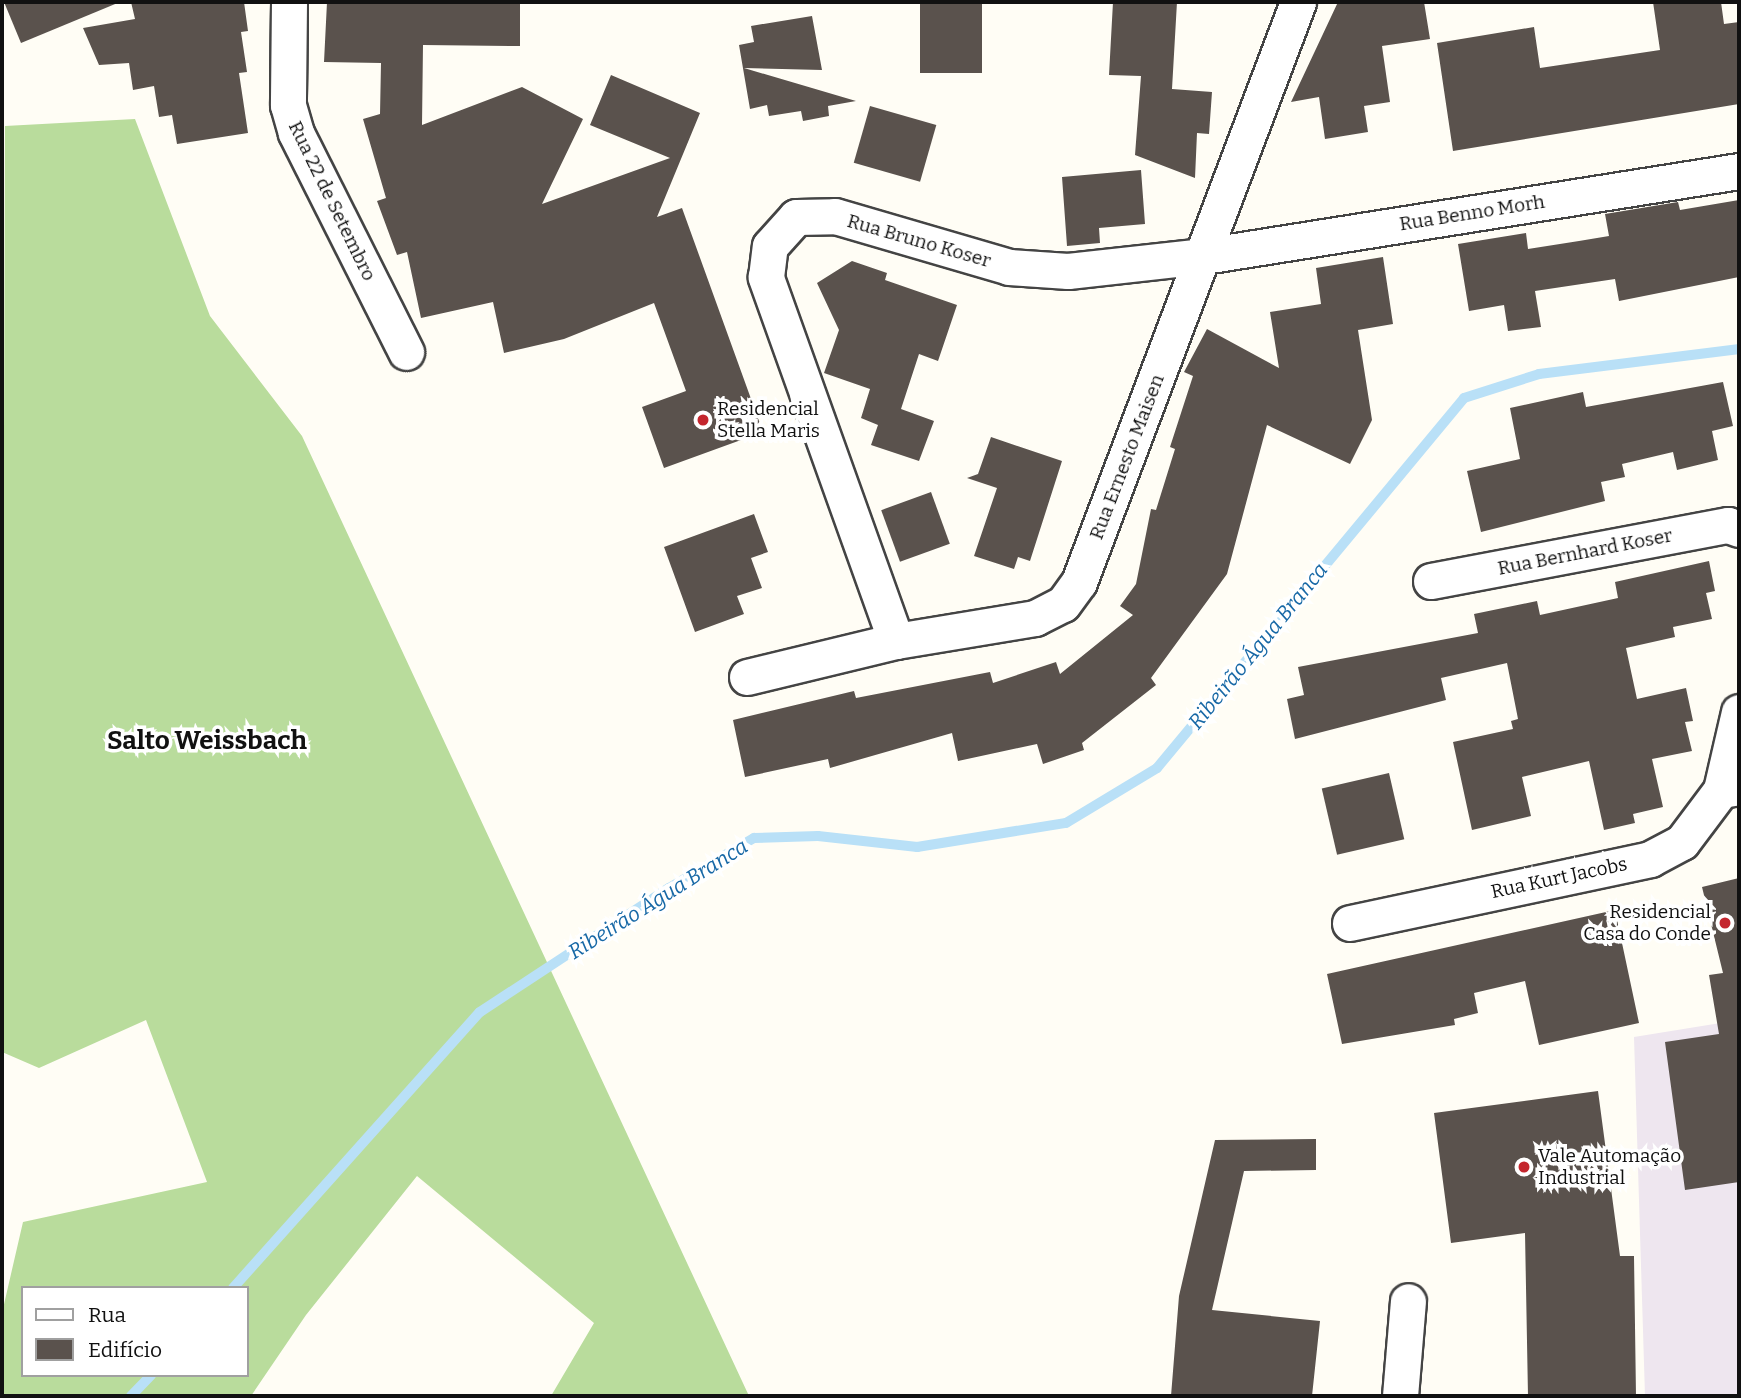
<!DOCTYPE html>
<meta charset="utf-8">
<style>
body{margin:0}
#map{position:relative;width:1741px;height:1398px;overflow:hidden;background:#fffdf5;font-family:Bitter,serif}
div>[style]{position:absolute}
.industrial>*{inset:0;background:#eee6ef}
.forest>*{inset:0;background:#b9dc9c}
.stream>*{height:10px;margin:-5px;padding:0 5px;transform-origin:5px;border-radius:5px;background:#b9e0f7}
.building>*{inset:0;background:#5a524d;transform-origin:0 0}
.roads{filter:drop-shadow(2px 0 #444) drop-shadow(-2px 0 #444) drop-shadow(0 2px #444) drop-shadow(0 -2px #444)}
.street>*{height:35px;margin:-17.5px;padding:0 17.5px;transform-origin:17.5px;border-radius:17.5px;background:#fff}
.dots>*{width:19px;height:19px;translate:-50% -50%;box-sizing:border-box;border:4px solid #fff;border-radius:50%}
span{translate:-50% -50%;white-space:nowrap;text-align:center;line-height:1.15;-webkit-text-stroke:7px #fff;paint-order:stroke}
.street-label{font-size:19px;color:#111}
.poi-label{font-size:19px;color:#111}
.left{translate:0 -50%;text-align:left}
.right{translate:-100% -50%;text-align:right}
.water-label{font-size:21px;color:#1768a6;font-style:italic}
.district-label{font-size:26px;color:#111;font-weight:700}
.frame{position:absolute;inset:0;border:4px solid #111;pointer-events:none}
.legend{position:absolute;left:21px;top:1286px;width:228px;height:91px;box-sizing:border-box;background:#fff;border:2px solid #a0a0a0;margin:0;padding:9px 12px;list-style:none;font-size:21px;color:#111}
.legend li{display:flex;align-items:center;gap:14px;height:35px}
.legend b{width:35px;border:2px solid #a0a0a0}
</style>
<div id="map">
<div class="industrial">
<div style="clip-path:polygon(1739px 1020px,1739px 1396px,1645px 1396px,1634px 1037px)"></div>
</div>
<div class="forest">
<div style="clip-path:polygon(evenodd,135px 119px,210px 316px,302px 436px,749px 1396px,551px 1396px,594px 1323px,417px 1176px,306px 1315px,251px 1396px,2px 1396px,2px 1313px,23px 1222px,207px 1182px,146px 1020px,39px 1068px,2px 1052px,5px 126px,135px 119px,23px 1288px,247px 1288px,247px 1375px,23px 1375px,23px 1288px)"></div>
</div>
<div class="stream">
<div style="left:233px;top:1288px;width:370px;rotate:-48.2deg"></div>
<div style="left:480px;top:1012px;width:226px;rotate:-33.3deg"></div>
<div style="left:669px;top:888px;width:99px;rotate:-30.5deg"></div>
<div style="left:754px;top:838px;width:64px;rotate:-1.8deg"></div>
<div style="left:818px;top:836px;width:100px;rotate:6.3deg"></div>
<div style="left:917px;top:847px;width:151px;rotate:-9.2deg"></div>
<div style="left:1066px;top:823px;width:106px;rotate:-31.1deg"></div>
<div style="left:1157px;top:768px;width:481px;rotate:-50.3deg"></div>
<div style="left:1464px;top:398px;width:79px;rotate:-17.7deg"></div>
<div style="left:1539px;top:374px;width:202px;rotate:-7.1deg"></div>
<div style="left:131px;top:1396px;width:29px;rotate:-46deg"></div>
</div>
<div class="building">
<div style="clip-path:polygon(4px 2px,120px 2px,21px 43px)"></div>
<div style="clip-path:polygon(131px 2px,244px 2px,248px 31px,241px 32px,247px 72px,239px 73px,248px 133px,177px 144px,172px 115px,159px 117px,154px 86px,133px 90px,129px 63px,99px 65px,83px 28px,135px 19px)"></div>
<div style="clip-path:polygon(327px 2px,520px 2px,520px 46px,423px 45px,422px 125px,522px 87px,583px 119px,542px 204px,670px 158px,590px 125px,611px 75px,700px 113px,657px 217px,682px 208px,763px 432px,664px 468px,642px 407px,686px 391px,654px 303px,564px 339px,504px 353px,493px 302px,421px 318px,407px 252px,397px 255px,377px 201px,386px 198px,363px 119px,380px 114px,381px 63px,324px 62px)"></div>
<div style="left:920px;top:2px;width:62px;height:71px"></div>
<div style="clip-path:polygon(1113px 2px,1177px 2px,1172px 89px,1212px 92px,1209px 134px,1197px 133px,1195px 178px,1135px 155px,1141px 76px,1109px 75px)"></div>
<div style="clip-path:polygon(1338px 2px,1424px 2px,1430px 39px,1382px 46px,1390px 102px,1364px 106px,1368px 132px,1325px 139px,1319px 97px,1291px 102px)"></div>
<div style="clip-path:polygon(1653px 2px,1721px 2px,1724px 24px,1739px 22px,1739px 104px,1453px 151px,1437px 43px,1534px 27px,1540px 68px,1660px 50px)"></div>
<div style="clip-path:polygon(812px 16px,822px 70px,744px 68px,856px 101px,828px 106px,829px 116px,803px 121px,801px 111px,769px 116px,767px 105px,750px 109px,739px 45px,754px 42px,751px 26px)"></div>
<div style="left:870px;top:106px;width:69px;height:59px;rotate:16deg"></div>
<div style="clip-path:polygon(1141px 170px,1145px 224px,1099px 228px,1100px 243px,1067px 246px,1062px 177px)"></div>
<div style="clip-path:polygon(1739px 200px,1739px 277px,1619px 301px,1615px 279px,1535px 291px,1541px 327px,1508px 331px,1504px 305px,1469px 311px,1458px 244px,1526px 233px,1528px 249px,1579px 241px,1609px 236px,1605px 214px,1678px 202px,1680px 210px)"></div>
<div style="clip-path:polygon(1383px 257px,1393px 324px,1358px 330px,1372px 420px,1350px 464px,1267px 425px,1227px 574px,1151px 678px,1156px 685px,1082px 743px,1084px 750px,1043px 764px,1037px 744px,958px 761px,952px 733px,830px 768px,828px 759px,745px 777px,733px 720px,854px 691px,856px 698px,990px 672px,993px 683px,1056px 662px,1060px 674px,1133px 615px,1120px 606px,1136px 584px,1151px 509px,1156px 510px,1175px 449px,1170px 447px,1193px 376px,1184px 372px,1207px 329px,1279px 368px,1270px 312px,1321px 304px,1316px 268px)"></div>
<div style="clip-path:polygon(852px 261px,887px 273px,885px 280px,957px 305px,938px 361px,919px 354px,901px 409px,934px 421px,919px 461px,871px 445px,878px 425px,861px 418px,870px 389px,824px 373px,839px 330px,817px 283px)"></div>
<div style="clip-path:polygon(1723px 382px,1733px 426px,1712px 431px,1718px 460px,1677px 470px,1673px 452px,1622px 464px,1625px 477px,1601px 482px,1605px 501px,1481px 532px,1467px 471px,1520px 459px,1510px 408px,1583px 392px,1586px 407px)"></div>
<div style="clip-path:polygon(991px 437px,1062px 461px,1030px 561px,1018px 557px,1014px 569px,974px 556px,997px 488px,967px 478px,978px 474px)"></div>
<div style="left:931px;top:492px;width:55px;height:53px;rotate:70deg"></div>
<div style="clip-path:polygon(754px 514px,768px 552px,751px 558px,762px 588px,737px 596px,744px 614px,695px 632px,664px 547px)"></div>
<div style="clip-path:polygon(1709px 561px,1715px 591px,1706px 593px,1712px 619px,1673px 627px,1675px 637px,1626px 648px,1637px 699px,1686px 688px,1693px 721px,1685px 722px,1692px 751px,1652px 759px,1663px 807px,1633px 814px,1635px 823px,1604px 830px,1589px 761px,1522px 777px,1531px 816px,1472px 830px,1453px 742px,1513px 729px,1511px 721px,1518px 719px,1507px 663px,1441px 678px,1446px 700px,1295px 739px,1287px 699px,1304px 695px,1298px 667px,1478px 633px,1474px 614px,1537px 601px,1540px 615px,1618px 598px,1615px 582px)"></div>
<div style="left:1389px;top:773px;width:68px;height:69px;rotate:77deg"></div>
<div style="clip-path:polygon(1739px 878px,1739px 1182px,1685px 1190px,1665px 1042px,1719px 1034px,1709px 975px,1723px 973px,1702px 887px)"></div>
<div style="clip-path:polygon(1615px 910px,1639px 1023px,1539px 1045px,1525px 981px,1474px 993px,1478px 1013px,1454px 1019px,1455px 1025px,1342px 1044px,1327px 974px)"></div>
<div style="clip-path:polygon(1598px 1091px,1620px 1256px,1634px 1256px,1636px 1396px,1528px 1396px,1525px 1233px,1451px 1243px,1434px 1113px)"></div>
<div style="clip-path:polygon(1316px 1139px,1316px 1170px,1244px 1171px,1212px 1310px,1320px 1321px,1312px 1396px,1171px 1396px,1179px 1296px,1215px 1140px)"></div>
</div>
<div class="roads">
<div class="street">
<div style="left:289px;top:2px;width:103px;rotate:90.6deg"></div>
<div style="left:288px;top:105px;width:29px;rotate:74deg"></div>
<div style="left:296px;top:133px;width:245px;rotate:63.3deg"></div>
<div style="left:1431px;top:581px;width:302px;rotate:-10.7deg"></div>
<div style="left:1728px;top:525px;width:12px;rotate:20deg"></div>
<div style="left:896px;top:641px;width:387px;rotate:-109.7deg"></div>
<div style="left:766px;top:277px;width:31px;rotate:-83deg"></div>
<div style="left:770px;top:246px;width:39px;rotate:-48deg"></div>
<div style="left:796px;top:217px;width:39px;rotate:-1deg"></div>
<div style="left:835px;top:216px;width:181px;rotate:16.3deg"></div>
<div style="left:1009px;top:267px;width:59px;rotate:3.9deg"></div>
<div style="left:1068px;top:271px;width:137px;rotate:-6.3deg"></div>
<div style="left:1204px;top:256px;width:542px;rotate:-9.03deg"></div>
<div style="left:747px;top:677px;width:153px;rotate:-13.6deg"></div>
<div style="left:896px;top:641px;width:141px;rotate:-9.4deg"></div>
<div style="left:1035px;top:618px;width:31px;rotate:-27deg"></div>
<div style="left:1063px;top:604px;width:27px;rotate:-54deg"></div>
<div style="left:1079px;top:582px;width:620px;rotate:-69.31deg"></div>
<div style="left:1721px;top:790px;width:80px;rotate:-77deg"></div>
<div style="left:1350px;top:923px;width:307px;rotate:-12deg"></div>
<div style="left:1650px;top:859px;width:36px;rotate:-28deg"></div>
<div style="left:1682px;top:842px;width:65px;rotate:-53.1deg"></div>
<div style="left:1721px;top:790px;width:18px;rotate:-9deg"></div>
<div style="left:1400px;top:1396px;width:95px;rotate:-85.2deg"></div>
</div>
</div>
<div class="dots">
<div style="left:703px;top:420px;background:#c4262e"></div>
<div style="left:1725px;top:923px;background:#c4262e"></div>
<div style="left:1524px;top:1167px;background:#c4262e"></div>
</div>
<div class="street-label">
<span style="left:332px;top:201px;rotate:64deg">Rua 22 de Setembro</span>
<span style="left:1472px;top:213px;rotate:-9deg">Rua Benno Morh</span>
<span style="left:919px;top:241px;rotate:16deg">Rua Bruno Koser</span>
<span style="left:1127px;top:457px;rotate:-69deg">Rua Ernesto Maisen</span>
<span style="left:1585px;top:552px;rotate:-11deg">Rua Bernhard Koser</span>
<span style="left:1559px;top:878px;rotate:-12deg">Rua Kurt Jacobs</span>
</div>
<div class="poi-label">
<span class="left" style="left:717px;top:420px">Residencial<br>Stella Maris</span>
<span class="right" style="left:1711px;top:923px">Residencial<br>Casa do Conde</span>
<span class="left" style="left:1538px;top:1167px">Vale Automação<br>Industrial</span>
</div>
<div class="water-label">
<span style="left:1258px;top:646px;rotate:-51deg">Ribeirão Água Branca</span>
<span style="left:658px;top:899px;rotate:-32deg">Ribeirão Água Branca</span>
</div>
<div class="district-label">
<span style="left:207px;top:741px">Salto Weissbach</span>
</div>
<div class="frame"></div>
<ul class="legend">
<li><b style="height:9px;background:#fff"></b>Rua</li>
<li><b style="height:19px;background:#5a524d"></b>Edifício</li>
</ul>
</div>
